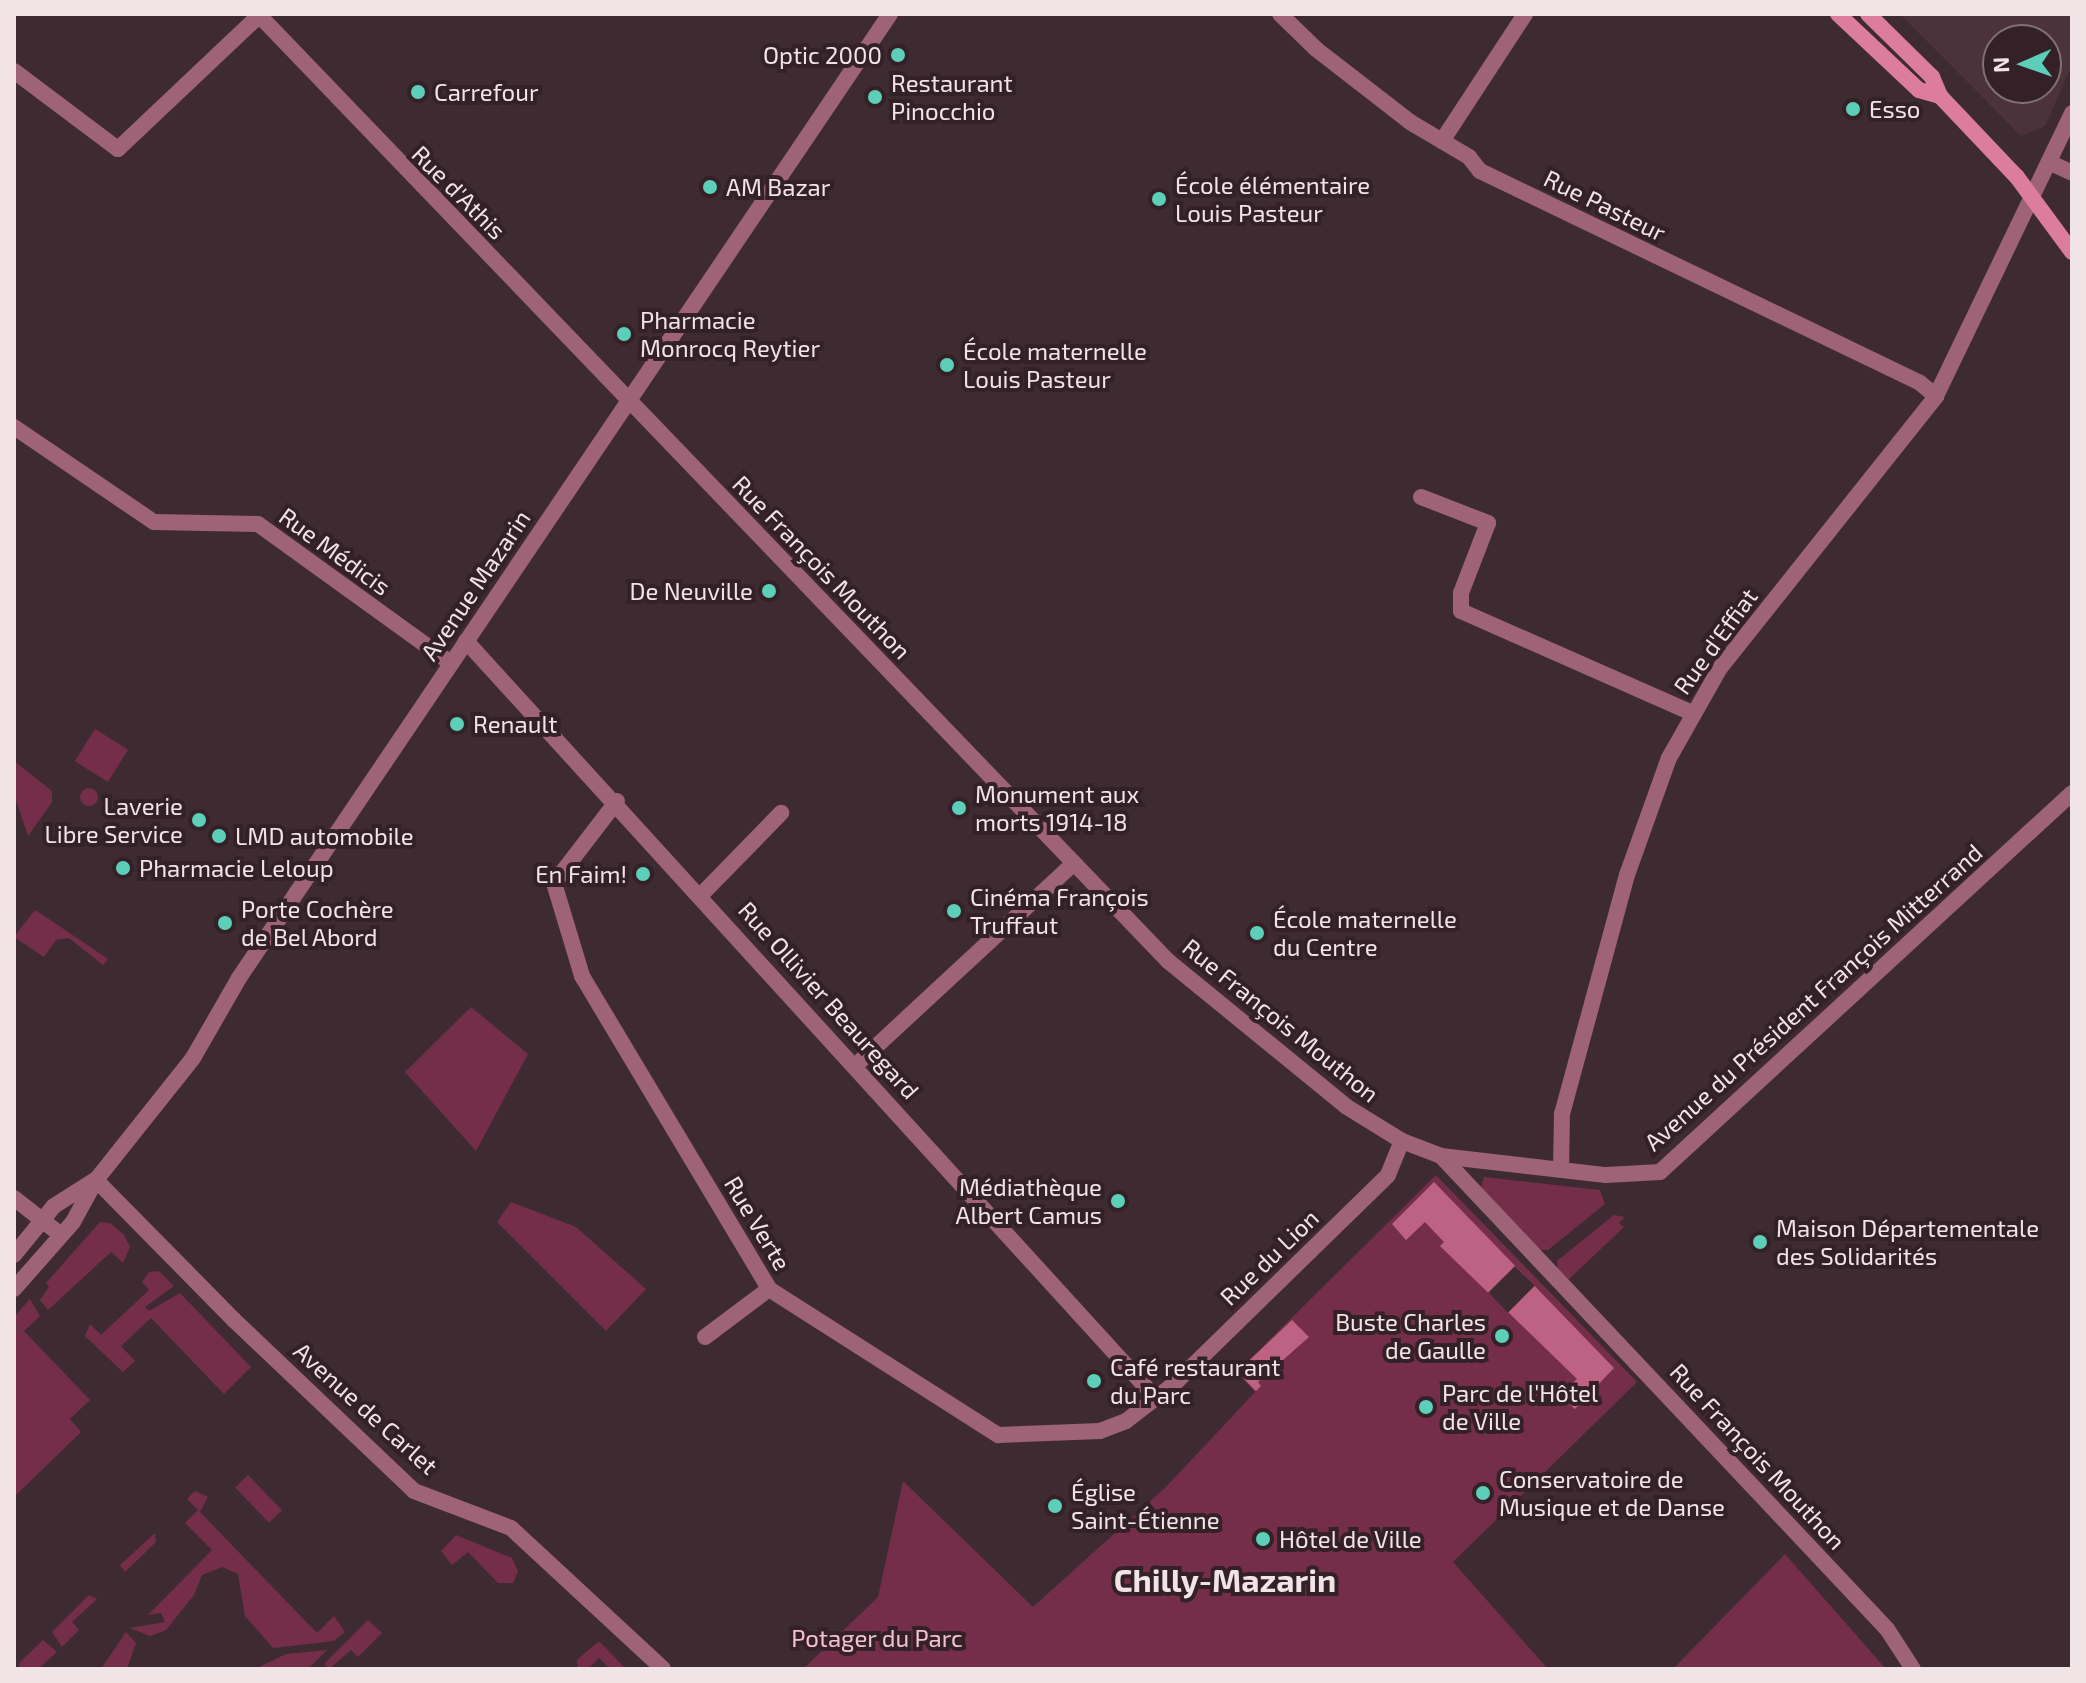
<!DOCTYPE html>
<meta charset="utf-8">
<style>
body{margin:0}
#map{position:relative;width:2086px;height:1683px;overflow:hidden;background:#3e2b31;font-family:"Exo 2",sans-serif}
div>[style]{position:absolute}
.built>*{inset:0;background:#4c323b}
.green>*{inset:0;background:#742e49;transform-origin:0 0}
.round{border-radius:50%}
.water>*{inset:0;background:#be6283}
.pier>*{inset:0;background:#3e2b31;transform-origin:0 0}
.minor>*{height:16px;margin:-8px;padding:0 8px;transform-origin:8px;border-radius:8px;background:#9f6377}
.tertiary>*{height:16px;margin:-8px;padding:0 8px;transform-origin:8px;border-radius:8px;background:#9f6377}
.secondary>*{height:16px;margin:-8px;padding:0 8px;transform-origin:8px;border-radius:8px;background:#dd7d9e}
.dots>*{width:22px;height:22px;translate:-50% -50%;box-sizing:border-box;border:4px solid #342127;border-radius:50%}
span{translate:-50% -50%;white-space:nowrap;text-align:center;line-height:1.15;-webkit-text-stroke:8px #342127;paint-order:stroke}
.poi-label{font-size:24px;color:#f1e4e7}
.right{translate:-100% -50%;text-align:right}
.left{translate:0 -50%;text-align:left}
.street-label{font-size:24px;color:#f1e4e7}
.park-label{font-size:24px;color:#f3c1d0}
.district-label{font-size:32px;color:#f1e4e7;font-weight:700}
.frame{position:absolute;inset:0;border:16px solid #f1e4e7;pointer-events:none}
.north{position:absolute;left:1982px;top:24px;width:80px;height:80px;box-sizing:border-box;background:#342127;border:2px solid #806f74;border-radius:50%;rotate:268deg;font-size:22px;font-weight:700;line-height:32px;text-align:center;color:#f1e4e7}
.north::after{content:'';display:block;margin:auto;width:28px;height:36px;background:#5dceb8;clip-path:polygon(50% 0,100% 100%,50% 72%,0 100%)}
</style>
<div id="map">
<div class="built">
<div style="clip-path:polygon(evenodd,1900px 14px,2072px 14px,2072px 65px,2045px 126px,2021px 136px,1900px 14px,1998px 40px,2046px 40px,2046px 88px,1998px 88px,1998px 40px)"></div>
</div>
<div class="green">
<div style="left:95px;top:729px;width:39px;height:38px;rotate:32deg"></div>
<div style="clip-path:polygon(14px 761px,52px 791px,52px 802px,28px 836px,14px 794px)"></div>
<div class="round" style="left:80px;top:788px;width:18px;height:18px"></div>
<div style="clip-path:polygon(35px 910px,40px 913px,108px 959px,103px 965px,69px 938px,56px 940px,44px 957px,14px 937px)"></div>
<div style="clip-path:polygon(471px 1007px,528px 1054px,476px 1151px,405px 1072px)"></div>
<div style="clip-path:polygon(1436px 1175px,1637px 1382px,1453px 1562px,1548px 1669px,803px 1669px,878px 1597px,903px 1481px,1033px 1607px,1166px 1487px,1255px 1392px,1237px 1372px)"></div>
<div style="clip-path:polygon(1484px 1177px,1600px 1190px,1605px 1204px,1548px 1250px,1539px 1250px,1481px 1188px)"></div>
<div style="clip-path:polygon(511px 1202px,576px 1227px,646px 1289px,606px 1331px,497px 1222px)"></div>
<div style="clip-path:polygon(1614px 1215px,1625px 1217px,1619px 1223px,1624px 1227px,1568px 1280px,1558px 1270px,1557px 1261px)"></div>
<div style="clip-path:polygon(100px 1222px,110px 1223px,124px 1235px,130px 1247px,123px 1263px,111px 1252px,48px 1310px,40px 1300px,49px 1287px,46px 1283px)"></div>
<div style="clip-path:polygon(159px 1271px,174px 1286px,145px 1307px,149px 1311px,180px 1293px,251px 1367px,224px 1394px,151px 1318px,121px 1346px,135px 1361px,123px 1372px,85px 1336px,90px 1324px,101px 1335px,149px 1290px,142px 1282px,149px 1272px)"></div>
<div style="clip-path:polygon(30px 1299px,40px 1316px,24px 1331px,90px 1400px,70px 1419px,81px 1432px,14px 1497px,14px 1317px)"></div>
<div style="left:248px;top:1475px;width:49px;height:18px;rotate:46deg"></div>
<div style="clip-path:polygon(195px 1491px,208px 1497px,200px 1512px,317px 1633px,334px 1616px,345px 1632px,334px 1641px,273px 1648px,245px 1616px,238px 1574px,222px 1567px,202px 1575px,194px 1595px,166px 1630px,150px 1636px,130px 1628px,165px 1622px,161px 1613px,148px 1615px,212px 1550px,185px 1523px,198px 1510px,187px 1499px)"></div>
<div style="clip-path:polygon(155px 1533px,156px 1542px,125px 1572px,120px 1565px)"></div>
<div style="clip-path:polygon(456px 1535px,512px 1558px,518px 1571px,513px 1583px,498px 1583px,468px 1552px,452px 1565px,441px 1551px)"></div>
<div style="clip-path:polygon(1785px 1554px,1886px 1669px,1673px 1669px)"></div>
<div style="clip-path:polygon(89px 1595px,97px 1599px,72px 1622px,79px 1630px,62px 1647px,52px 1632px)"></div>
<div style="clip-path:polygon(368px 1620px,382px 1633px,358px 1657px,351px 1650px,329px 1669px,324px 1664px)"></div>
<div style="clip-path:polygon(126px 1632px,136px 1643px,127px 1669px,101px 1669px)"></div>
<div style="clip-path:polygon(43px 1640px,57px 1652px,38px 1669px,20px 1669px,19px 1663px)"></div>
<div style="clip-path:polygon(598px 1642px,601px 1643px,626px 1669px,610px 1669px,599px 1658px,588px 1669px,578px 1669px,577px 1660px)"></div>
<div style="clip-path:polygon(327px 1650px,308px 1669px,255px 1669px,286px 1654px)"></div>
</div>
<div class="water">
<div style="clip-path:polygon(1434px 1182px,1614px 1368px,1575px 1409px,1559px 1395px,1577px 1379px,1440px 1246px,1444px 1242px,1425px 1222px,1406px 1240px,1392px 1224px)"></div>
<div style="clip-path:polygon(1292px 1320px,1309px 1337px,1258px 1382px,1261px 1386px,1256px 1391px,1237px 1372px)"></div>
</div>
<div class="pier">
<div style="left:1515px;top:1266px;width:28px;height:38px;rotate:45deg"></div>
</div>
<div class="minor">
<div style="left:258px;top:14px;width:1313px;rotate:46.14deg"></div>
<div style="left:1168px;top:961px;width:231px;rotate:39.2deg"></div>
<div style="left:1347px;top:1107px;width:65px;rotate:31.7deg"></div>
<div style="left:1402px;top:1141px;width:42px;rotate:21deg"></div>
<div style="left:1441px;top:1156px;width:650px;rotate:46.68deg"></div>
<div style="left:1887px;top:1629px;width:48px;rotate:57deg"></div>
<div style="left:1280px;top:14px;width:50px;rotate:44.2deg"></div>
<div style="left:1316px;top:49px;width:119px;rotate:37.8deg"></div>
<div style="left:1410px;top:122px;width:69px;rotate:30.7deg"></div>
<div style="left:1469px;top:157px;width:18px;rotate:52deg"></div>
<div style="left:1480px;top:171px;width:488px;rotate:25.7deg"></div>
<div style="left:1920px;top:383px;width:21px;rotate:39deg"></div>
<div style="left:14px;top:71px;width:130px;rotate:36.9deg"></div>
<div style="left:118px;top:149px;width:197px;rotate:-43.4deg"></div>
<div style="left:1442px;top:141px;width:152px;rotate:-56.8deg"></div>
<div style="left:2051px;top:163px;width:23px;rotate:25deg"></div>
<div style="left:14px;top:427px;width:169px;rotate:34.2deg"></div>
<div style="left:154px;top:522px;width:104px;rotate:1.1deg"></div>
<div style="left:258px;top:524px;width:238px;rotate:35.8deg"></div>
<div style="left:1421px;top:497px;width:72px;rotate:21.2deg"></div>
<div style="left:1488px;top:523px;width:75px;rotate:111.1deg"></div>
<div style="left:1461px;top:593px;width:18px;rotate:90deg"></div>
<div style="left:1461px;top:611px;width:253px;rotate:23.8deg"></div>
<div style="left:466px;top:641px;width:1021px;rotate:47.66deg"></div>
<div style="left:617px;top:801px;width:103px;rotate:127.5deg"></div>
<div style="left:554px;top:883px;width:97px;rotate:73.2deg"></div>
<div style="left:582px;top:976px;width:365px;rotate:59.1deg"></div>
<div style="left:769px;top:1289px;width:272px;rotate:32.5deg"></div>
<div style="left:998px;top:1435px;width:102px;rotate:-2.2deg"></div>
<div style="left:1100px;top:1431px;width:28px;rotate:-21deg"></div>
<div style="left:1126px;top:1421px;width:61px;rotate:-37.6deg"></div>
<div style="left:1174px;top:1384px;width:299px;rotate:-44.3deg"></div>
<div style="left:1388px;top:1175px;width:37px;rotate:-68deg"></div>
<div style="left:701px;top:895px;width:115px;rotate:-45.7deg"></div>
<div style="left:856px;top:1065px;width:297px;rotate:-42.8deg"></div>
<div style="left:1441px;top:1156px;width:166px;rotate:6.6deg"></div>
<div style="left:1606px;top:1175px;width:54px;rotate:-3.2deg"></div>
<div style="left:1660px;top:1172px;width:560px;rotate:-42.61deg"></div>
<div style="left:1561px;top:1170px;width:56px;rotate:-89deg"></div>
<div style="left:1562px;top:1114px;width:248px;rotate:-74.8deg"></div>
<div style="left:1627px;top:875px;width:124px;rotate:-70.3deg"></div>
<div style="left:1669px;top:758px;width:103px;rotate:-60.5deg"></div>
<div style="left:1720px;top:668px;width:347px;rotate:-51.5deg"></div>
<div style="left:1936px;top:396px;width:314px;rotate:-64.3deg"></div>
<div style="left:96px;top:1180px;width:197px;rotate:45.4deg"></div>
<div style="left:234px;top:1320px;width:248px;rotate:43.5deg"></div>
<div style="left:414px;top:1491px;width:104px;rotate:20.9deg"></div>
<div style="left:511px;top:1528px;width:207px;rotate:42.8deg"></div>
<div style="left:14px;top:1198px;width:60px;rotate:38.2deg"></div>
<div style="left:705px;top:1337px;width:80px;rotate:-36.9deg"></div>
</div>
<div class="tertiary">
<div style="left:14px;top:1255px;width:63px;rotate:-50.8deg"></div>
<div style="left:54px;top:1206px;width:49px;rotate:-32.4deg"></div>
<div style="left:14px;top:1289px;width:89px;rotate:-48.6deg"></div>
<div style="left:73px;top:1222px;width:48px;rotate:-61.3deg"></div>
<div style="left:96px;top:1180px;width:156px;rotate:-51.5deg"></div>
<div style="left:193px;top:1058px;width:92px;rotate:-60.1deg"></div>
<div style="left:239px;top:978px;width:1163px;rotate:-55.97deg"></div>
</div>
<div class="secondary">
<div style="left:1838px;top:14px;width:111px;rotate:43.2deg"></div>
<div style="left:1919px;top:90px;width:22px;rotate:16deg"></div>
<div style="left:1868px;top:14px;width:90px;rotate:44.5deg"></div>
<div style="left:1932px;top:77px;width:21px;rotate:67deg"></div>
<div style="left:1940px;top:96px;width:112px;rotate:46.5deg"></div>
<div style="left:2017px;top:177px;width:93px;rotate:53.7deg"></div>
</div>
<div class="dots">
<div style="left:898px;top:55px;background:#5dceb8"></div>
<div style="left:418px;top:92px;background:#5dceb8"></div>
<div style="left:875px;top:97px;background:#5dceb8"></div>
<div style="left:1853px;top:109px;background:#5dceb8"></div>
<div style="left:710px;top:187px;background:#5dceb8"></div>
<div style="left:1159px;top:199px;background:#5dceb8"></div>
<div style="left:624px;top:334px;background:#5dceb8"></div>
<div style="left:947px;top:365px;background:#5dceb8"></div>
<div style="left:769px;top:591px;background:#5dceb8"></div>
<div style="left:457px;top:724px;background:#5dceb8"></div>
<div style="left:959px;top:808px;background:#5dceb8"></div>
<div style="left:199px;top:820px;background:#5dceb8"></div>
<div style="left:219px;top:836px;background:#5dceb8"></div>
<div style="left:123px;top:868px;background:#5dceb8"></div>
<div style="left:643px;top:874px;background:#5dceb8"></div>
<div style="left:954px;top:911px;background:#5dceb8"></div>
<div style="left:225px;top:923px;background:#5dceb8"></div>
<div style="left:1257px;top:933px;background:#5dceb8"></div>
<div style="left:1118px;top:1201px;background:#5dceb8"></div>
<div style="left:1760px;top:1242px;background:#5dceb8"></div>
<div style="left:1502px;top:1336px;background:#5dceb8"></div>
<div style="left:1094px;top:1381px;background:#5dceb8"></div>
<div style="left:1426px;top:1407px;background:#5dceb8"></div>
<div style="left:1483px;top:1493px;background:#5dceb8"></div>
<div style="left:1055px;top:1506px;background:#5dceb8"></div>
<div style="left:1263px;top:1539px;background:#5dceb8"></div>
</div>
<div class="poi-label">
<span class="right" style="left:882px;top:55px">Optic 2000</span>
<span class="left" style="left:891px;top:97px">Restaurant<br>Pinocchio</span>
<span class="left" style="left:434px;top:92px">Carrefour</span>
<span class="left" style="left:1869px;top:109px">Esso</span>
<span class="left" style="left:1175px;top:199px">École élémentaire<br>Louis Pasteur</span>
<span class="left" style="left:726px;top:187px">AM Bazar</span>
<span class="left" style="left:640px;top:334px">Pharmacie<br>Monrocq Reytier</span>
<span class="left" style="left:963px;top:365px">École maternelle<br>Louis Pasteur</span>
<span class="right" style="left:753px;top:591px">De Neuville</span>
<span class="left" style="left:473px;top:724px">Renault</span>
<span class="left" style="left:975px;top:808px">Monument aux<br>morts 1914-18</span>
<span class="right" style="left:183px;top:820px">Laverie<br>Libre Service</span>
<span class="left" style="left:235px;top:836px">LMD automobile</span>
<span class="left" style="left:139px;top:868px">Pharmacie Leloup</span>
<span class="right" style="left:627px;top:874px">En Faim!</span>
<span class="left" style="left:970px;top:911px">Cinéma François<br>Truffaut</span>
<span class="left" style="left:241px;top:923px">Porte Cochère<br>de Bel Abord</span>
<span class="left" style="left:1273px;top:933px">École maternelle<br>du Centre</span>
<span class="right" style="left:1102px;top:1201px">Médiathèque<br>Albert Camus</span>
<span class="left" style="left:1776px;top:1242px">Maison Départementale<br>des Solidarités</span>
<span class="right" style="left:1486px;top:1336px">Buste Charles<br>de Gaulle</span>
<span class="left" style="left:1110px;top:1381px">Café restaurant<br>du Parc</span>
<span class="left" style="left:1442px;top:1407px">Parc de l'Hôtel<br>de Ville</span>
<span class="left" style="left:1499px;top:1493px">Conservatoire de<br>Musique et de Danse</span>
<span class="left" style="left:1071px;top:1506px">Église<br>Saint-Étienne</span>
<span class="left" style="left:1279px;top:1539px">Hôtel de Ville</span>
</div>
<div class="street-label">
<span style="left:459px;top:192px;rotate:45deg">Rue d'Athis</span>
<span style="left:1605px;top:205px;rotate:26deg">Rue Pasteur</span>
<span style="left:335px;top:551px;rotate:36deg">Rue Médicis</span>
<span style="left:822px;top:567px;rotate:46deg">Rue François Mouthon</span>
<span style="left:475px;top:585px;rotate:-56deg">Avenue Mazarin</span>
<span style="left:1715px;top:641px;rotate:-54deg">Rue d'Effiat</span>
<span style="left:1813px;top:997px;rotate:-42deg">Avenue du Président François Mitterrand</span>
<span style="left:829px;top:1000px;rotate:48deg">Rue Ollivier Beauregard</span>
<span style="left:1281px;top:1020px;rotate:39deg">Rue François Mouthon</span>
<span style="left:758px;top:1223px;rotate:59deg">Rue Verte</span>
<span style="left:1269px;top:1257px;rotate:-44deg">Rue du Lion</span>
<span style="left:366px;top:1408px;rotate:42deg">Avenue de Carlet</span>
<span style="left:1758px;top:1456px;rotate:47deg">Rue François Mouthon</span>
</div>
<div class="park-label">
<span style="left:877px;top:1638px">Potager du Parc</span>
</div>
<div class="district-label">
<span style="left:1225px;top:1579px">Chilly-Mazarin</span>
</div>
<div class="frame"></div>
<div class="north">N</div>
</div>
